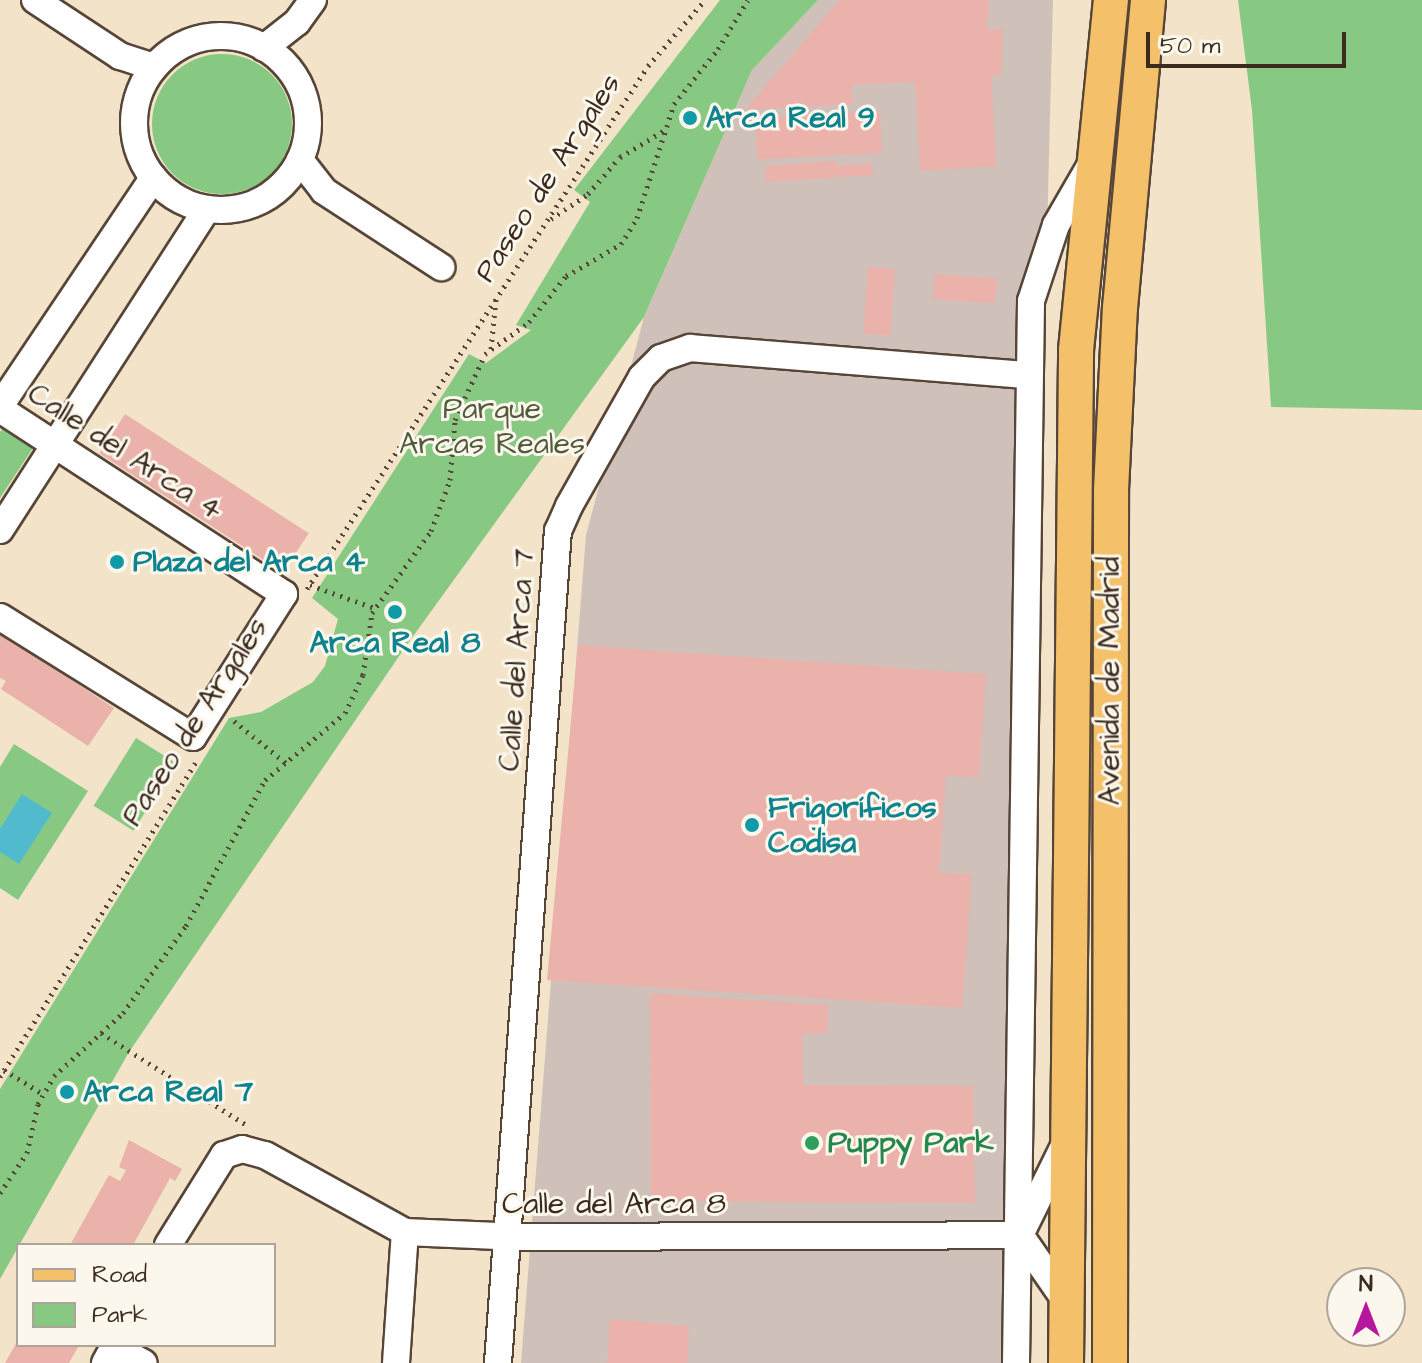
<!DOCTYPE html>
<meta charset="utf-8">
<style>
body{margin:0}
#map{position:relative;width:1422px;height:1363px;overflow:hidden;background:#f3e3c8;font-family:"Architects Daughter",sans-serif}
div>[style]{position:absolute}
.industrial>*{inset:0;background:#cfc1ba}
.green>*{inset:0;background:#87c982;transform-origin:0 0}
.round{border-radius:50%}
.water>*{inset:0;background:#51bbcd}
.building>*{inset:0;background:#eab2aa;transform-origin:0 0}
.path>*{height:5px;margin-top:-2.5px;transform-origin:0;background:repeating-linear-gradient(90deg,#574638 0 2px,transparent 0 8px)}
.roads{filter:drop-shadow(2px 0 #574638) drop-shadow(-2px 0 #574638) drop-shadow(0 2px #574638) drop-shadow(0 -2px #574638)}
.minor>*{height:26px;margin:-13px;padding:0 13px;transform-origin:13px;border-radius:13px;background:#fff}
.minor>.ring{margin:-13px;padding:0;box-sizing:content-box;background:none;border:26px solid #fff;border-radius:50%}
.major>*{height:34px;margin:-17px;padding:0 17px;transform-origin:17px;border-radius:17px;background:#f4c16a}
.dots>*{width:22px;height:22px;translate:-50% -50%;box-sizing:border-box;border:4px solid #fbf7ec;border-radius:50%}
span{translate:-50% -50%;white-space:nowrap;text-align:center;line-height:1.15;-webkit-text-stroke:6px #fbf7ec;paint-order:stroke}
.culture-label{font-size:30px;color:#0d838f;font-weight:700}
.left{translate:0 -50%;text-align:left}
.street-label{font-size:30px;color:#3b2a1e}
.park-label{font-size:30px;color:#525a3c}
.leisure-label{font-size:30px;color:#27864d;font-weight:700}
.legend{position:absolute;left:16px;top:1243px;width:260px;height:104px;box-sizing:border-box;background:#fbf7ec;border:2px solid #aea59a;margin:0;padding:10px 14px;list-style:none;font-size:24px;color:#3b2a1e}
.legend li{display:flex;align-items:center;gap:16px;height:40px}
.legend b{width:40px;border:2px solid #aea59a}
.north{position:absolute;left:1326px;top:1267px;width:80px;height:80px;box-sizing:border-box;background:#fbf7ec;border:2px solid #aea59a;border-radius:50%;rotate:0deg;font-size:22px;font-weight:700;line-height:32px;text-align:center;color:#3b2a1e}
.north::after{content:'';display:block;margin:auto;width:28px;height:36px;background:#b5179e;clip-path:polygon(50% 0,100% 100%,50% 72%,0 100%)}
.scale{position:absolute;left:1146px;top:32px;width:200px;height:36px;box-sizing:border-box;border:4px solid #3b2a1e;border-top:0;padding-left:10px;font-size:24px;line-height:28px;white-space:nowrap;color:#3b2a1e;-webkit-text-stroke:6px #fbf7ec;paint-order:stroke}
</style>
<div id="map">
<div class="industrial">
<div style="clip-path:polygon(818px 0,1053px 0,1018px 1363px,521px 1363px,586px 535px,644px 317px,752px 70px)"></div>
</div>
<div class="green">
<div style="clip-path:polygon(720px 0,818px 0,752px 70px,644px 317px,406px 646px,129px 1052px,0 1279px,0 1089px,229px 718px,261px 712px,313px 682px,325px 666px,338px 619px,312px 598px,469px 354px,486px 363px,531px 330px,516px 325px,590px 202px,574px 190px)"></div>
<div style="clip-path:polygon(1238px 0,1422px 0,1422px 410px,1271px 407px,1252px 110px)"></div>
<div class="round" style="left:152px;top:54px;width:140px;height:140px"></div>
<div style="clip-path:polygon(4px 426px,35px 445px,0 498px,0 432px)"></div>
<div style="left:136px;top:738px;width:47px;height:80px;rotate:32deg"></div>
<div style="clip-path:polygon(14px 744px,88px 791px,18px 900px,0 888px,0 767px)"></div>
</div>
<div class="water">
<div style="clip-path:polygon(22px 794px,52px 813px,19px 864px,0 852px,0 829px)"></div>
</div>
<div class="building">
<div style="clip-path:polygon(840px 0,989px 0,987px 30px,1003px 29px,1001px 76px,991px 76px,996px 166px,920px 171px,915px 82px,852px 85px,853px 104px,745px 110px)"></div>
<div style="left:688px;top:108px;width:16px;height:14px;rotate:35deg"></div>
<div style="left:880px;top:111px;width:42px;height:125px;rotate:87deg"></div>
<div style="clip-path:polygon(837px 161px,837px 166px,872px 163px,873px 175px,766px 182px,765px 166px)"></div>
<div style="left:868px;top:267px;width:27px;height:67px;rotate:4deg"></div>
<div style="left:935px;top:274px;width:62px;height:25px;rotate:4deg"></div>
<div style="left:125px;top:414px;width:219px;height:47px;rotate:33deg"></div>
<div style="left:392px;top:602px;width:16px;height:14px;rotate:30deg"></div>
<div style="clip-path:polygon(0 633px,114px 708px,88px 746px,1px 689px,6px 681px,0 678px)"></div>
<div style="clip-path:polygon(578px 645px,986px 674px,979px 778px,946px 775px,939px 873px,972px 875px,962px 1008px,547px 980px)"></div>
<div style="clip-path:polygon(650px 993px,828px 1005px,828px 1033px,802px 1034px,803px 1085px,973px 1086px,975px 1203px,651px 1201px)"></div>
<div style="left:63px;top:1082px;width:16px;height:14px;rotate:30deg"></div>
<div style="clip-path:polygon(129px 1140px,182px 1169px,175px 1181px,170px 1178px,133px 1245px,70px 1245px,109px 1175px,120px 1181px,126px 1170px,119px 1167px)"></div>
<div style="clip-path:polygon(610px 1319px,689px 1326px,687px 1363px,607px 1363px)"></div>
<div style="clip-path:polygon(18px 1340px,18px 1345px,79px 1345px,69px 1363px,5px 1363px)"></div>
</div>
<div class="path">
<div style="left:551px;top:219px;width:45px;rotate:-34deg"></div>
<div style="left:588px;top:194px;width:49px;rotate:-49.1deg"></div>
<div style="left:620px;top:157px;width:56px;rotate:-31.1deg"></div>
<div style="left:491px;top:349px;width:50px;rotate:-84.3deg"></div>
<div style="left:310px;top:585px;width:69px;rotate:19.5deg"></div>
<div style="left:307px;top:589px;width:624px;rotate:-56.9deg"></div>
<div style="left:648px;top:66px;width:87px;rotate:-49.2deg"></div>
<div style="left:234px;top:721px;width:67px;rotate:38.9deg"></div>
<div style="left:101px;top:1033px;width:170px;rotate:32.3deg"></div>
<div style="left:4px;top:1070px;width:46px;rotate:31.6deg"></div>
<div style="left:0;top:1077px;width:371px;rotate:-58.1deg"></div>
<div style="left:0;top:1193px;width:48px;rotate:-56deg"></div>
<div style="left:27px;top:1153px;width:50px;rotate:-77.3deg"></div>
<div style="left:38px;top:1104px;width:32px;rotate:-60deg"></div>
<div style="left:54px;top:1076px;width:93px;rotate:-42.4deg"></div>
<div style="left:123px;top:1013px;width:107px;rotate:-54.1deg"></div>
<div style="left:186px;top:926px;width:166px;rotate:-61.6deg"></div>
<div style="left:265px;top:780px;width:104px;rotate:-39.9deg"></div>
<div style="left:345px;top:713px;width:42px;rotate:-64.7deg"></div>
<div style="left:363px;top:675px;width:63px;rotate:-81.7deg"></div>
<div style="left:372px;top:613px;width:101px;rotate:-54.3deg"></div>
<div style="left:431px;top:531px;width:54px;rotate:-69.6deg"></div>
<div style="left:450px;top:480px;width:60px;rotate:-85.2deg"></div>
<div style="left:455px;top:420px;width:72px;rotate:-65.6deg"></div>
<div style="left:485px;top:354px;width:54px;rotate:-36deg"></div>
<div style="left:529px;top:322px;width:59px;rotate:-51.2deg"></div>
<div style="left:566px;top:276px;width:64px;rotate:-30.2deg"></div>
<div style="left:621px;top:244px;width:31px;rotate:-58deg"></div>
<div style="left:637px;top:218px;width:120px;rotate:-72deg"></div>
<div style="left:674px;top:104px;width:70px;rotate:-51.3deg"></div>
<div style="left:718px;top:49px;width:57px;rotate:-58.5deg"></div>
</div>
<div class="roads">
<div class="minor">
<div style="left:35px;top:0;width:102px;rotate:33.4deg"></div>
<div style="left:120px;top:56px;width:36px;rotate:18deg"></div>
<div class="ring" style="left:134px;top:36px;width:148px;height:148px"></div>
<div style="left:264px;top:48px;width:42px;rotate:-38.2deg"></div>
<div style="left:297px;top:22px;width:27px;rotate:-54deg"></div>
<div style="left:300px;top:160px;width:39px;rotate:52deg"></div>
<div style="left:324px;top:191px;width:140px;rotate:33deg"></div>
<div style="left:0;top:406px;width:275px;rotate:-56.1deg"></div>
<div style="left:0;top:409px;width:339px;rotate:33.1deg"></div>
<div style="left:284px;top:594px;width:169px;rotate:122.5deg"></div>
<div style="left:193px;top:737px;width:227px;rotate:-148.1deg"></div>
<div style="left:0;top:530px;width:382px;rotate:-57.2deg"></div>
<div style="left:1023px;top:1229px;width:97px;rotate:-63.7deg"></div>
<div style="left:1020px;top:1235px;width:84px;rotate:55.2deg"></div>
<div style="left:168px;top:1245px;width:106px;rotate:-58.1deg"></div>
<div style="left:224px;top:1155px;width:19px;rotate:-18deg"></div>
<div style="left:242px;top:1149px;width:24px;rotate:15deg"></div>
<div style="left:265px;top:1155px;width:160px;rotate:28.8deg"></div>
<div style="left:405px;top:1232px;width:116px;rotate:2.5deg"></div>
<div style="left:521px;top:1237px;width:499px;rotate:-0.2deg"></div>
<div style="left:127px;top:1345px;width:8px;rotate:104deg"></div>
<div style="left:125px;top:1353px;width:21px;rotate:28deg"></div>
<div style="left:105px;top:1363px;width:21px;rotate:-61deg"></div>
<div style="left:396px;top:1363px;width:131px;rotate:-86.1deg"></div>
<div style="left:498px;top:1363px;width:834px;rotate:-85.88deg"></div>
<div style="left:558px;top:531px;width:27px;rotate:-66deg"></div>
<div style="left:569px;top:506px;width:148px;rotate:-60.5deg"></div>
<div style="left:642px;top:377px;width:27px;rotate:-45deg"></div>
<div style="left:661px;top:358px;width:31px;rotate:-19deg"></div>
<div style="left:690px;top:348px;width:339px;rotate:4.6deg"></div>
<div style="left:1016px;top:1363px;width:1062px;rotate:-89.19deg"></div>
<div style="left:1031px;top:301px;width:80px;rotate:-71.8deg"></div>
<div style="left:1056px;top:225px;width:74px;rotate:-60deg"></div>
</div>
<div class="major">
<div style="left:1066px;top:1363px;width:1013px;rotate:-89.43deg"></div>
<div style="left:1076px;top:350px;width:352px;rotate:-84.3deg"></div>
<div style="left:1110px;top:1363px;width:873px;rotate:-89.93deg"></div>
<div style="left:1111px;top:490px;width:182px;rotate:-87.2deg"></div>
<div style="left:1120px;top:308px;width:309px;rotate:-84.8deg"></div>
</div>
</div>
<div class="dots">
<div style="left:690px;top:118px;background:#0f9aa8"></div>
<div style="left:117px;top:562px;background:#0f9aa8"></div>
<div style="left:395px;top:612px;background:#0f9aa8"></div>
<div style="left:752px;top:825px;background:#0f9aa8"></div>
<div style="left:67px;top:1092px;background:#0f9aa8"></div>
<div style="left:812px;top:1143px;background:#2e9e5b"></div>
</div>
<div class="culture-label">
<span class="left" style="left:706px;top:118px">Arca Real 9</span>
<span class="left" style="left:133px;top:562px">Plaza del Arca 4</span>
<span style="left:395px;top:643px">Arca Real 8</span>
<span class="left" style="left:768px;top:825px">Frigoríficos<br>Codisa</span>
<span class="left" style="left:83px;top:1092px">Arca Real 7</span>
</div>
<div class="street-label">
<span style="left:548px;top:178px;rotate:-57deg">Paseo de Argales</span>
<span style="left:125px;top:452px;rotate:33deg">Calle del Arca 4</span>
<span style="left:517px;top:660px;rotate:-86deg">Calle del Arca 7</span>
<span style="left:1110px;top:681px;rotate:-90deg">Avenida de Madrid</span>
<span style="left:195px;top:722px;rotate:-57deg">Paseo de Argales</span>
<span style="left:614px;top:1204px">Calle del Arca 8</span>
</div>
<div class="park-label">
<span style="left:492px;top:426px">Parque<br>Arcas Reales</span>
</div>
<div class="leisure-label">
<span class="left" style="left:828px;top:1143px">Puppy Park</span>
</div>
<ul class="legend">
<li><b style="height:10px;background:#f4c16a"></b>Road</li>
<li><b style="height:22px;background:#87c982"></b>Park</li>
</ul>
<div class="north">N</div>
<div class="scale">50 m</div>
</div>
